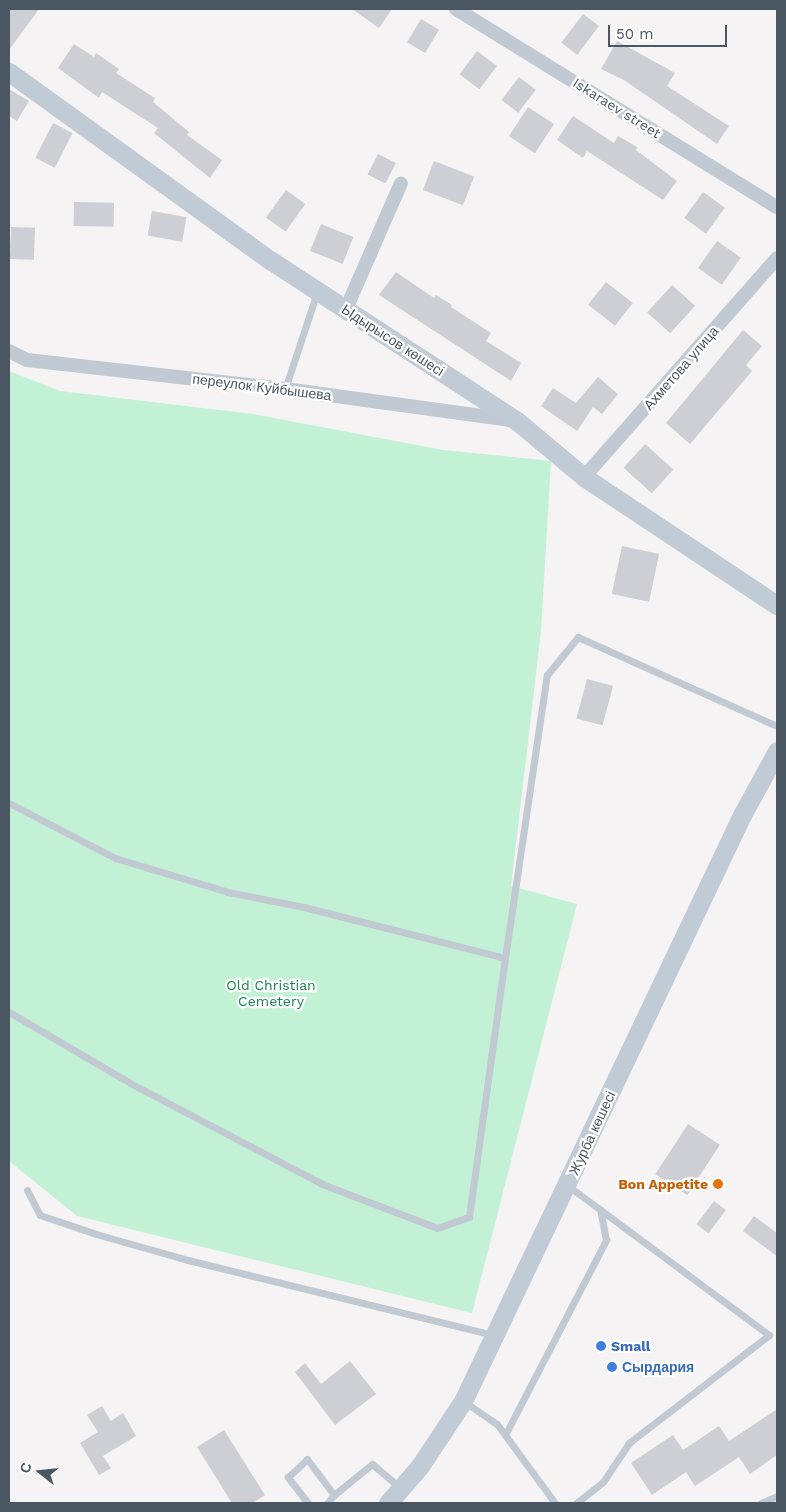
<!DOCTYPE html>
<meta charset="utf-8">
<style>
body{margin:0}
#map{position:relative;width:786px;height:1512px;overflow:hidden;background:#f5f3f3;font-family:"Work Sans",sans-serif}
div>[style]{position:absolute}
.green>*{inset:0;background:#c3f1d5}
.building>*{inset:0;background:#cdcfd5;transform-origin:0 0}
.lane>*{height:7px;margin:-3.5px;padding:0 3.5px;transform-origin:3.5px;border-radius:3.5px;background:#c1cad2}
.street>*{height:14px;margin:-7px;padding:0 7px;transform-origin:7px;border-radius:7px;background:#c1cad2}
.secondary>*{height:19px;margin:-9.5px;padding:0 9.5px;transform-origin:9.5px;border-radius:9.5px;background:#c1cbd6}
.dots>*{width:14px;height:14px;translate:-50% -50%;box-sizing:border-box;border:2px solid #fff;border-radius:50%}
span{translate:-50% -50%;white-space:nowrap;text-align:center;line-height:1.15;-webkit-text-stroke:4.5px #fff;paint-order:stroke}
.street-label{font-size:14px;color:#4a5661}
.park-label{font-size:14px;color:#17864f}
.food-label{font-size:14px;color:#c56008;font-weight:700}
.right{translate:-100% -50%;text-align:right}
.shop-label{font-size:14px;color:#366cbe;font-weight:700}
.left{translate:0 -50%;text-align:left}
.frame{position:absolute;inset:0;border:10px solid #4a5661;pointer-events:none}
.north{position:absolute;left:15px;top:1447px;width:50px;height:50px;-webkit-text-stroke:4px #fff;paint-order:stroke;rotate:286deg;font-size:14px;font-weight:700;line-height:20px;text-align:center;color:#4a5661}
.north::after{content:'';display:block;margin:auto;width:18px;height:22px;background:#4a5661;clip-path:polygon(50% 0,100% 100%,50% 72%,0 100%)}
.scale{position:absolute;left:608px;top:25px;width:119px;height:22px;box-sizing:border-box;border:2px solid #4a5661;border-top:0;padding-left:6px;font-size:15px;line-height:18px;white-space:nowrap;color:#4a5661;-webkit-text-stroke:4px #fff;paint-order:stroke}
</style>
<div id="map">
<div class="green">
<div style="clip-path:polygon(9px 371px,60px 391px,253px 414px,443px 450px,551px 461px,541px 631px,511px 886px,577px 904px,472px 1313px,77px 1216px,9px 1161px)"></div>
</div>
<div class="building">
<div style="clip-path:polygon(9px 9px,39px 9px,9px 50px)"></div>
<div style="clip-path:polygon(352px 9px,392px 9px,379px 28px)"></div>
<div style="left:583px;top:14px;width:20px;height:36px;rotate:37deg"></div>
<div style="left:421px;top:19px;width:21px;height:27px;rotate:31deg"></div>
<div style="clip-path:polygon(617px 41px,675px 73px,667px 86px,729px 126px,717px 144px,624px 80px,601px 69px)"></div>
<div style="clip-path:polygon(74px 44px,94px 57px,96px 53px,119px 69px,116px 73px,155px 98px,153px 102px,189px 132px,187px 135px,222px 160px,210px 178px,154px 133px,158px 128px,102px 92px,99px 98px,58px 68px)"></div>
<div style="left:477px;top:51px;width:25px;height:29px;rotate:37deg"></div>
<div style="left:519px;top:77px;width:21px;height:29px;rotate:37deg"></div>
<div style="clip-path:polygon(9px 89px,29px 101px,17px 121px,9px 116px)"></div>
<div style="left:528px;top:107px;width:31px;height:35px;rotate:33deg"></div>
<div style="clip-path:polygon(573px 116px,614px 143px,618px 136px,637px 147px,636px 150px,677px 181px,663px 200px,587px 151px,583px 158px,557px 140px)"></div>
<div style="left:53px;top:123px;width:22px;height:39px;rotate:27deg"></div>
<div style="left:378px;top:154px;width:20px;height:23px;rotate:27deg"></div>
<div style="left:434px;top:161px;width:43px;height:31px;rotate:21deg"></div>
<div style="left:286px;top:190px;width:24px;height:34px;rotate:36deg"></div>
<div style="left:703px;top:192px;width:27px;height:32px;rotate:36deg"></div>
<div style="left:74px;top:202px;width:40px;height:24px;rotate:1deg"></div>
<div style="left:152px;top:211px;width:35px;height:25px;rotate:10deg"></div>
<div style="left:321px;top:224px;width:35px;height:29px;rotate:22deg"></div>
<div style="left:11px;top:227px;width:24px;height:32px;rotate:2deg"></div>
<div style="left:717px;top:241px;width:29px;height:33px;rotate:35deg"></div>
<div style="clip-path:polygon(396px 272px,434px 298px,436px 295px,452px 305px,451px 307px,491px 333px,486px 341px,521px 363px,511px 381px,379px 295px)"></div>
<div style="left:606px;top:282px;width:34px;height:29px;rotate:38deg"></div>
<div style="left:672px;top:285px;width:31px;height:37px;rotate:42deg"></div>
<div style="clip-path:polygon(743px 330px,762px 346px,746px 365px,752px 371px,690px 444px,666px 423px)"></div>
<div style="clip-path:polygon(598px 377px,618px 394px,602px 414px,593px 407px,577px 431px,541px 406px,553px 388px,576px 403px)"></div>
<div style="left:645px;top:444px;width:38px;height:32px;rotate:42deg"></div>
<div style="left:622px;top:546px;width:38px;height:49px;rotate:12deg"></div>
<div style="left:587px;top:679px;width:27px;height:41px;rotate:15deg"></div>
<div style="left:688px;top:1124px;width:38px;height:60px;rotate:33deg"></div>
<div style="left:714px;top:1201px;width:15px;height:29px;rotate:37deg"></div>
<div style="clip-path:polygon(754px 1216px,777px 1233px,777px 1256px,743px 1231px)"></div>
<div style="clip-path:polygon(350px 1361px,376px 1394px,335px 1425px,295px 1372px,305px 1363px,321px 1384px)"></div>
<div style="clip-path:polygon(102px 1406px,111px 1421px,123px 1413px,136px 1436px,103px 1456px,111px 1468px,99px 1475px,80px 1443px,98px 1432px,87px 1415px)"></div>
<div style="clip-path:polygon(777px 1409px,777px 1455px,750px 1474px,739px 1457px,695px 1486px,686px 1472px,652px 1495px,631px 1463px,673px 1435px,683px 1450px,719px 1426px,729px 1441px)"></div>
<div style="clip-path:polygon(224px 1430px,265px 1495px,253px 1503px,232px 1503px,197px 1447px)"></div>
</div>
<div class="lane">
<div style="left:285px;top:389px;width:102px;rotate:-71.7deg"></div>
<div style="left:9px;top:803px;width:119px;rotate:27.4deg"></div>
<div style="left:115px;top:858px;width:118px;rotate:16.7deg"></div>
<div style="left:228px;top:892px;width:77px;rotate:11.2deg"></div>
<div style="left:304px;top:907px;width:207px;rotate:14.2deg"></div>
<div style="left:505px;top:958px;width:286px;rotate:-81.6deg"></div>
<div style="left:547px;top:675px;width:49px;rotate:-50.8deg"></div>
<div style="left:578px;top:637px;width:218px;rotate:24.1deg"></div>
<div style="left:9px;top:1012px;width:140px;rotate:30.4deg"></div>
<div style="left:130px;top:1083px;width:217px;rotate:27.7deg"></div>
<div style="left:322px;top:1184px;width:123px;rotate:20.9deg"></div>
<div style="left:437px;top:1228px;width:34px;rotate:-19deg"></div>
<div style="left:469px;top:1217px;width:261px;rotate:-82.1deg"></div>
<div style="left:567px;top:1185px;width:252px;rotate:36.6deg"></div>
<div style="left:769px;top:1335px;width:177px;rotate:142.4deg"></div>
<div style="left:629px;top:1443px;width:47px;rotate:123.7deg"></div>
<div style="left:603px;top:1482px;width:34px;rotate:142deg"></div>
<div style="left:27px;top:1190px;width:28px;rotate:63deg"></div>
<div style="left:40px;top:1215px;width:59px;rotate:18.7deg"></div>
<div style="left:96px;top:1234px;width:96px;rotate:15.8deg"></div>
<div style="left:188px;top:1260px;width:315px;rotate:13.8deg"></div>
<div style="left:465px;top:1402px;width:39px;rotate:35deg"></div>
<div style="left:497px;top:1424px;width:98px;rotate:53.7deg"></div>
<div style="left:505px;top:1435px;width:220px;rotate:-62.6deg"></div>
<div style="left:606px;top:1240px;width:31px;rotate:-101deg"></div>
<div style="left:308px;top:1503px;width:33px;rotate:-128deg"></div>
<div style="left:288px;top:1477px;width:26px;rotate:-43deg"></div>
<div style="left:307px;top:1459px;width:45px;rotate:53.1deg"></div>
<div style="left:334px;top:1495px;width:49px;rotate:-39.2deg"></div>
<div style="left:372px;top:1464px;width:35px;rotate:40deg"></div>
<div style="left:327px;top:1503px;width:11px;rotate:-49deg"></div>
<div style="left:761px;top:1503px;width:17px;rotate:-24deg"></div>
</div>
<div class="street">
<div style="left:456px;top:9px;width:377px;rotate:31.7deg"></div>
<div style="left:346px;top:309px;width:137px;rotate:-66.4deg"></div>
<div style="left:9px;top:351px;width:20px;rotate:27deg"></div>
<div style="left:27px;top:360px;width:260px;rotate:6.4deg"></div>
<div style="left:285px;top:389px;width:229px;rotate:7.8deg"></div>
<div style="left:584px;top:477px;width:292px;rotate:-48.6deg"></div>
</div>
<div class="secondary">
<div style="left:9px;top:72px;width:322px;rotate:35.8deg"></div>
<div style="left:270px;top:260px;width:295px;rotate:33.1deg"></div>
<div style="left:517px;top:421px;width:87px;rotate:39.9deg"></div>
<div style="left:584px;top:477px;width:232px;rotate:33.6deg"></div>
<div style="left:388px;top:1503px;width:49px;rotate:-49.1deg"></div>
<div style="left:420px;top:1466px;width:78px;rotate:-56.5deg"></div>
<div style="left:463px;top:1401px;width:649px;rotate:-64.54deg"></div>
<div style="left:742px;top:815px;width:73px;rotate:-61.3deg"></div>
</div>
<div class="dots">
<div style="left:718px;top:1184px;background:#e8710a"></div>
<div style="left:601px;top:1346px;background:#3f7fe0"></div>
<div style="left:612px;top:1367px;background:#3f7fe0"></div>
</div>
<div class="street-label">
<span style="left:617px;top:108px;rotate:32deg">Iskaraev street</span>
<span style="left:393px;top:340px;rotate:33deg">Ыдырысов көшесі</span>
<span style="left:681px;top:368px;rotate:-49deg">Ахметова улица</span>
<span style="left:262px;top:387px;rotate:7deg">переулок Куйбышева</span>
<span style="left:592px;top:1133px;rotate:-65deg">Журба көшесі</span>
</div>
<div class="park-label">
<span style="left:271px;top:993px">Old Christian<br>Cemetery</span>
</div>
<div class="food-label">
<span class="right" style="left:708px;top:1184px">Bon Appetite</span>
</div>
<div class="shop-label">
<span class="left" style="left:611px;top:1346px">Small</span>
<span class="left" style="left:622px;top:1367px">Сырдария</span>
</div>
<div class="frame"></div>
<div class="north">С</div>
<div class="scale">50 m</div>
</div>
